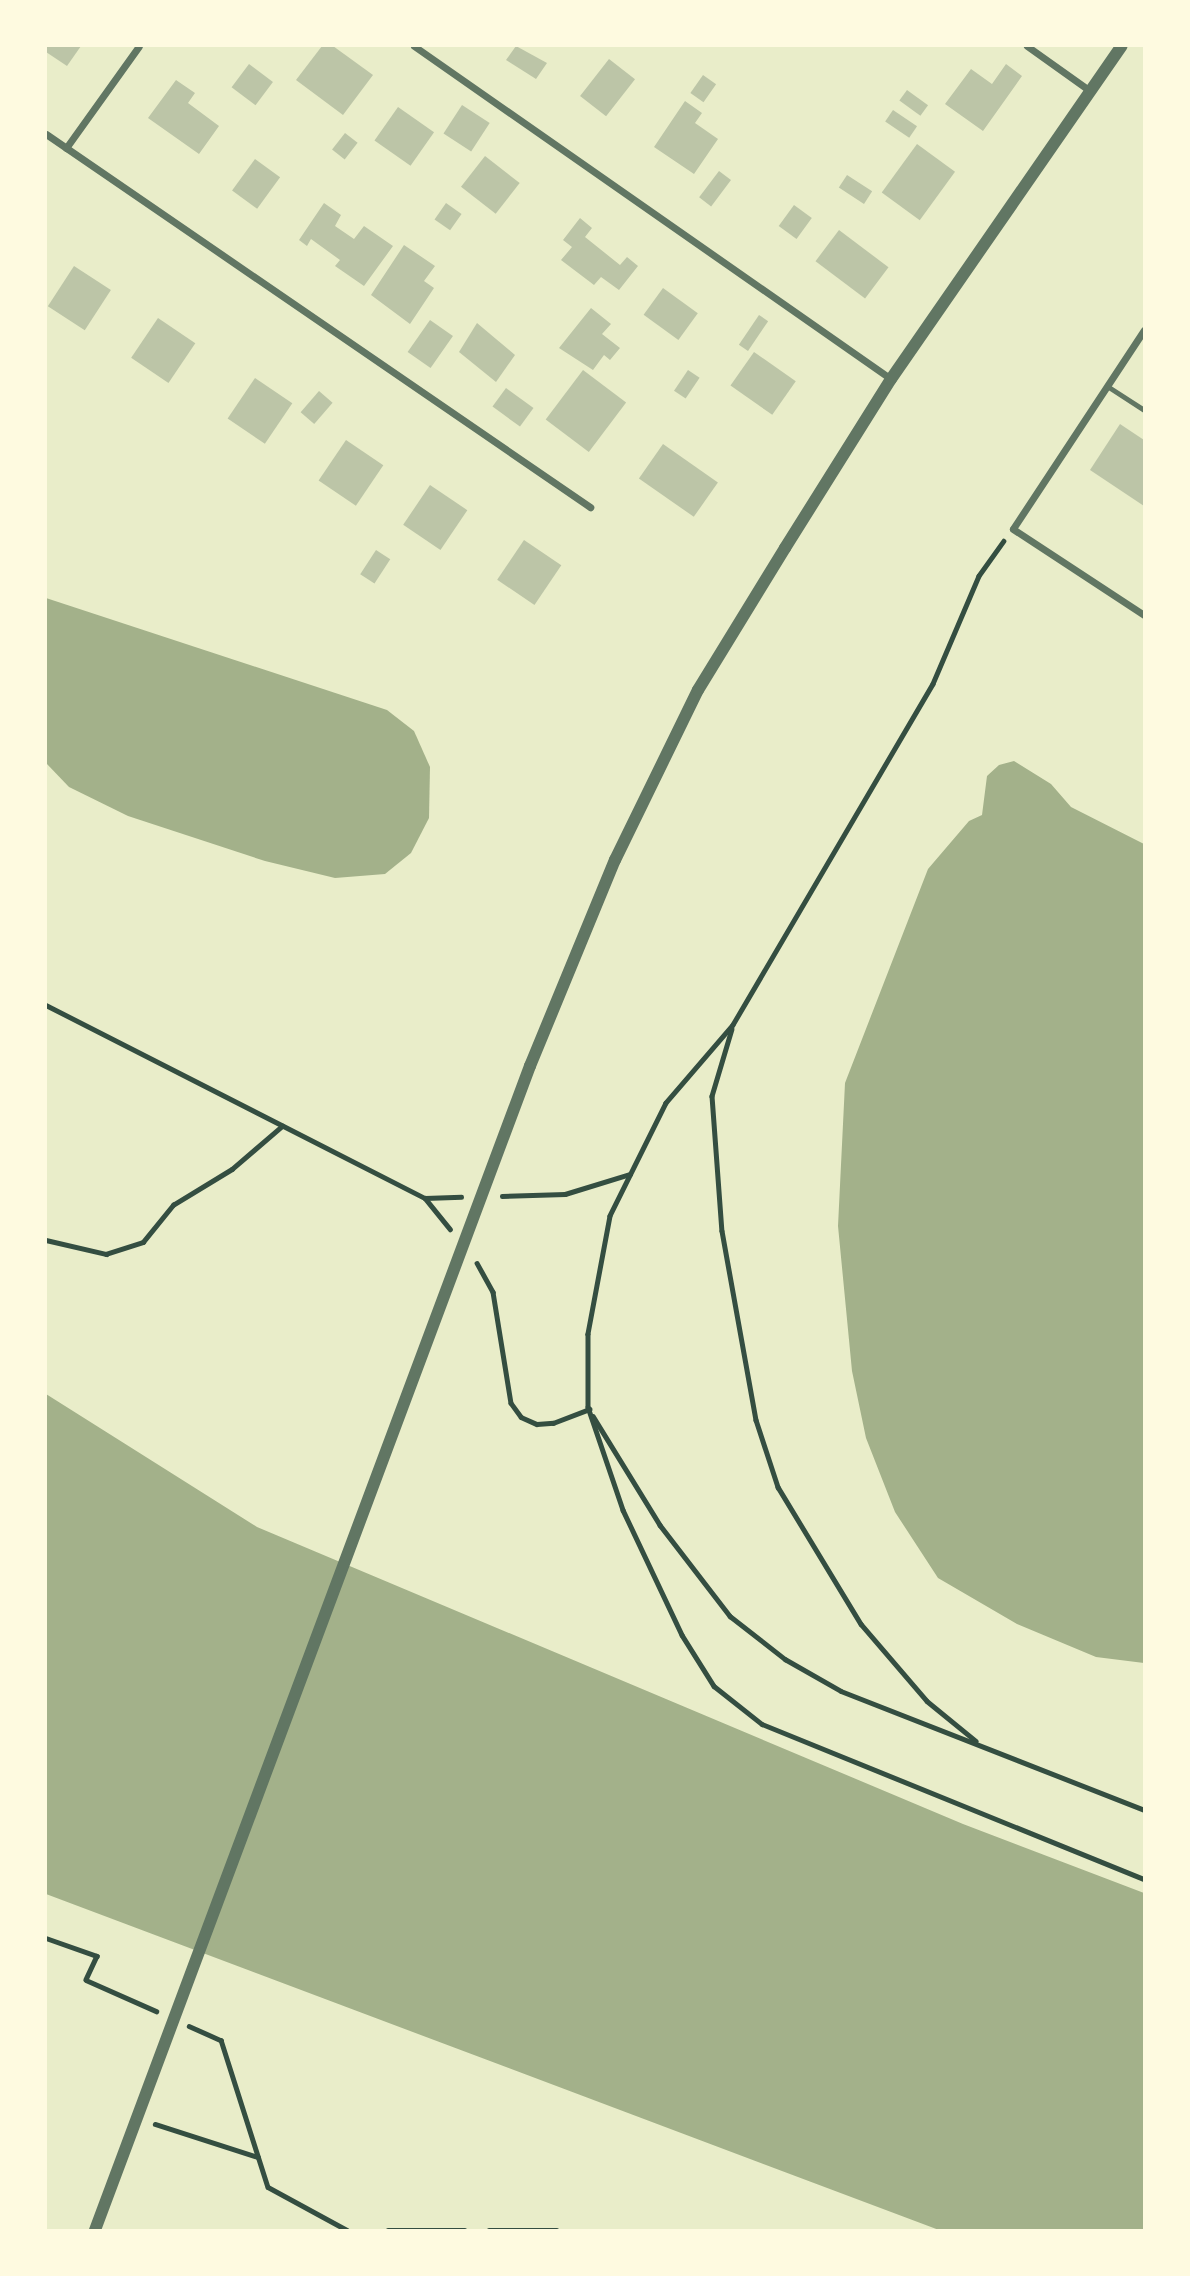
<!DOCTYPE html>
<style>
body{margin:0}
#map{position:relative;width:1190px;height:2276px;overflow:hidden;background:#e9edc9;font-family:Roboto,sans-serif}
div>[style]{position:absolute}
.water>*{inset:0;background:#a3b18a}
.building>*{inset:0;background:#bcc5a7;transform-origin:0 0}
.path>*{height:4.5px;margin:-2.25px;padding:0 2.25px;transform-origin:2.25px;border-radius:2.25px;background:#344e41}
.service>*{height:5px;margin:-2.5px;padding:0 2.5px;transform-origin:2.5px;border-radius:2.5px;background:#617663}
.minor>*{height:7px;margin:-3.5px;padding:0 3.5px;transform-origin:3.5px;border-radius:3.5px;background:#617663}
.tertiary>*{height:12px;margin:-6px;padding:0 6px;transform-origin:6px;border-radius:6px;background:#617663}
span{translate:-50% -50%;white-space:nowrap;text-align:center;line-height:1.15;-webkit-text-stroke:5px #fefae0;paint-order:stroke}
.frame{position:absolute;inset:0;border:47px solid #fefae0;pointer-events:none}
</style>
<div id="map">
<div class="water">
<div style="clip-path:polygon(46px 598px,387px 710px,414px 731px,430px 767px,429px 818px,411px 853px,385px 874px,335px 878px,265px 861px,128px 816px,69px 787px,46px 763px)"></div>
<div style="clip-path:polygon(1014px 761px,1051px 784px,1071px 807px,1144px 844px,1144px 1663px,1096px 1657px,1017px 1624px,938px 1578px,895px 1512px,866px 1438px,852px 1371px,838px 1226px,845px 1083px,928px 869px,969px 821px,982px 815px,987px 776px,999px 765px)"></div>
<div style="clip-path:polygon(46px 1394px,257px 1527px,963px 1824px,1144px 1893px,1144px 2230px,939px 2230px,46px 1894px)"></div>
</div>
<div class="building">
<div style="clip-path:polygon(46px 46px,81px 46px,67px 66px,46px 52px)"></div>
<div style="clip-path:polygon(322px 46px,333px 46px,373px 75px,343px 115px,296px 80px)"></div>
<div style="clip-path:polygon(516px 46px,547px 63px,536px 79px,506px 60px)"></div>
<div style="left:609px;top:59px;width:33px;height:47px;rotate:38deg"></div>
<div style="left:249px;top:64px;width:30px;height:29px;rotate:37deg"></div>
<div style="clip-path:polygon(1006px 64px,1022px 76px,983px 131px,945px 104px,971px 69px,992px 84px)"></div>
<div style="left:703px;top:75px;width:16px;height:22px;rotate:35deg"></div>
<div style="clip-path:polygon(176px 80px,195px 93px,188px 103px,219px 126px,199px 154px,148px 118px)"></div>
<div style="left:907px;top:90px;width:26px;height:13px;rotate:36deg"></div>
<div style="clip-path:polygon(685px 101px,702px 113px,695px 123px,718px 139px,694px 174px,654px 147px)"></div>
<div style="left:462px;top:105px;width:33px;height:34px;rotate:33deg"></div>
<div style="left:398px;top:107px;width:44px;height:41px;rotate:35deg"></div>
<div style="left:893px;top:110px;width:29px;height:14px;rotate:34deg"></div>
<div style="left:345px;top:133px;width:16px;height:21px;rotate:38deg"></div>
<div style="left:917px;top:144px;width:47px;height:60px;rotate:36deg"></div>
<div style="left:485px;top:156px;width:44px;height:39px;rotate:38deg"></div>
<div style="left:255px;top:159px;width:31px;height:39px;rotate:36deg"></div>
<div style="left:719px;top:171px;width:15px;height:33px;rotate:37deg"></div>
<div style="left:847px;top:175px;width:30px;height:15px;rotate:33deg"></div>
<div style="clip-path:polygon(324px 203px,341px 215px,335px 226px,354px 239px,364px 226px,393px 246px,364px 286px,335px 266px,340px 260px,311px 239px,307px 246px,299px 240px)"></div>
<div style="left:446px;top:203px;width:19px;height:20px;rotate:35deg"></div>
<div style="left:794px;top:205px;width:22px;height:26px;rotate:36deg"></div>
<div style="clip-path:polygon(580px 218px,592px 228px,585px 237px,620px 265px,627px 257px,638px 266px,619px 290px,601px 277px,594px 285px,561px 260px,572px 247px,563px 240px)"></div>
<div style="left:839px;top:230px;width:62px;height:39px;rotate:37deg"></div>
<div style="clip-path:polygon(404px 245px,435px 266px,424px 281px,434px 288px,410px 324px,371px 295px)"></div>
<div style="left:74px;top:266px;width:44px;height:48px;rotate:33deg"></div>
<div style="left:663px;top:288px;width:43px;height:33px;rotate:36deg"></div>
<div style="clip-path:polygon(591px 308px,611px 324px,602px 334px,620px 348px,610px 360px,604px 355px,593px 370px,559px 348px)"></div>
<div style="left:759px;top:315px;width:11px;height:36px;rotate:34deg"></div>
<div style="left:158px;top:318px;width:45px;height:48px;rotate:34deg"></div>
<div style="left:430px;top:320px;width:28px;height:39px;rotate:35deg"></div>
<div style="clip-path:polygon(477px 323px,515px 355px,496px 382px,459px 352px)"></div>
<div style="left:754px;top:352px;width:51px;height:41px;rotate:35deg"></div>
<div style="left:583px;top:370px;width:54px;height:62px;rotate:37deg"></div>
<div style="left:688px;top:370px;width:14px;height:25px;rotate:34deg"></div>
<div style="left:255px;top:378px;width:45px;height:49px;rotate:34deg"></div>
<div style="left:506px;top:388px;width:34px;height:23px;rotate:36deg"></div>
<div style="left:319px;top:391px;width:18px;height:28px;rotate:41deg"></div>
<div style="clip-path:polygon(1120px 424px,1144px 440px,1144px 506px,1090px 470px)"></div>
<div style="left:346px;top:440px;width:45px;height:49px;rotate:34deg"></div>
<div style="left:663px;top:444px;width:67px;height:42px;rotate:35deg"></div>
<div style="left:430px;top:485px;width:45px;height:48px;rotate:34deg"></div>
<div style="left:524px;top:540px;width:45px;height:48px;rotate:34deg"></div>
<div style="left:376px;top:550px;width:17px;height:29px;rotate:33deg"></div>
</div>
<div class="path">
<div style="left:1004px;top:541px;width:43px;rotate:125.5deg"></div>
<div style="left:979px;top:576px;width:117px;rotate:113.1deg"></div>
<div style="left:933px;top:684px;width:395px;rotate:120.4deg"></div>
<div style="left:733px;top:1025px;width:103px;rotate:130.7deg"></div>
<div style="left:666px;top:1103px;width:126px;rotate:116.4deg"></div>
<div style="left:610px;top:1216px;width:120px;rotate:100.6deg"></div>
<div style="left:588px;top:1334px;width:73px;rotate:90deg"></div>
<div style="left:588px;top:1407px;width:109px;rotate:71.2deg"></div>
<div style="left:623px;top:1510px;width:138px;rotate:64.7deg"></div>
<div style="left:682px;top:1635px;width:60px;rotate:57.9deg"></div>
<div style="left:714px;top:1686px;width:61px;rotate:38.4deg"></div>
<div style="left:762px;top:1724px;width:412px;rotate:22.1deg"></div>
<div style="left:46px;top:1005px;width:425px;rotate:27deg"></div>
<div style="left:425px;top:1198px;width:36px;rotate:-2deg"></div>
<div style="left:732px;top:1029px;width:70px;rotate:106.6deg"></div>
<div style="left:712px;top:1096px;width:135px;rotate:85.8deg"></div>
<div style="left:722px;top:1231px;width:192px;rotate:79.8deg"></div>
<div style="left:756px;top:1420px;width:71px;rotate:71.8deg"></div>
<div style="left:778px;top:1487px;width:160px;rotate:58.8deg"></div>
<div style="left:861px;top:1624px;width:101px;rotate:49.4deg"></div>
<div style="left:927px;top:1701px;width:63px;rotate:39.2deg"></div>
<div style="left:502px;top:1196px;width:63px;rotate:-1.8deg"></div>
<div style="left:565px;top:1194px;width:68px;rotate:-17.1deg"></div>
<div style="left:425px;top:1198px;width:40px;rotate:51deg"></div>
<div style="left:46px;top:1240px;width:62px;rotate:13.1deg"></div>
<div style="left:106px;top:1254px;width:39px;rotate:-18deg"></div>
<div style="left:143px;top:1242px;width:48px;rotate:-51deg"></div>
<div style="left:173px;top:1205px;width:69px;rotate:-31.4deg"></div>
<div style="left:232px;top:1169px;width:66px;rotate:-40.7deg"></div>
<div style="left:477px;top:1263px;width:33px;rotate:61deg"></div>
<div style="left:493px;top:1292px;width:112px;rotate:80.8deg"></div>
<div style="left:511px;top:1403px;width:17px;rotate:54deg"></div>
<div style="left:521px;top:1417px;width:17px;rotate:24deg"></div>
<div style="left:537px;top:1424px;width:16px;rotate:-4deg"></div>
<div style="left:553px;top:1423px;width:39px;rotate:-21deg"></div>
<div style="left:593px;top:1416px;width:128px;rotate:58.4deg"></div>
<div style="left:660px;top:1525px;width:115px;rotate:52.4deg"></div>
<div style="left:730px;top:1616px;width:70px;rotate:38deg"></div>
<div style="left:785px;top:1659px;width:64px;rotate:29.7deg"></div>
<div style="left:841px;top:1691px;width:326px;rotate:21.4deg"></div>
<div style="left:46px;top:1938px;width:54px;rotate:19.4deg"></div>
<div style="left:97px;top:1956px;width:26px;rotate:115deg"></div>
<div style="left:86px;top:1980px;width:77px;rotate:23.9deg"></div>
<div style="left:189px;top:2026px;width:35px;rotate:24deg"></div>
<div style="left:221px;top:2040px;width:154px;rotate:72.3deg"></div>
<div style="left:268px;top:2187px;width:90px;rotate:28.6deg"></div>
<div style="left:155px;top:2124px;width:108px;rotate:17.8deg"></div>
<div style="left:388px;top:2230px;width:77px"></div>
<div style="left:489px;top:2230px;width:68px"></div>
</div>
<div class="service">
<div style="left:1107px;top:386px;width:44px;rotate:33deg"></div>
</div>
<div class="minor">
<div style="left:414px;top:46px;width:582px;rotate:34.92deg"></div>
<div style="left:1027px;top:46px;width:76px;rotate:35.4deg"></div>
<div style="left:46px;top:134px;width:660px;rotate:34.44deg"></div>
<div style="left:66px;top:148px;width:125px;rotate:-54.4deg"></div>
<div style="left:1144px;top:330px;width:238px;rotate:123.4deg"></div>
<div style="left:1013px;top:529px;width:157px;rotate:33.3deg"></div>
</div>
<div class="tertiary">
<div style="left:95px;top:2230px;width:1243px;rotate:-69.51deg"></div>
<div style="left:530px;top:1066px;width:223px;rotate:-67.6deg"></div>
<div style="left:615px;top:860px;width:189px;rotate:-64deg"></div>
<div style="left:698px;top:690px;width:167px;rotate:-58.5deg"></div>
<div style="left:785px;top:548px;width:199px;rotate:-57.9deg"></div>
<div style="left:891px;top:379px;width:405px;rotate:-55.3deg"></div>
</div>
<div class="frame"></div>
</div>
